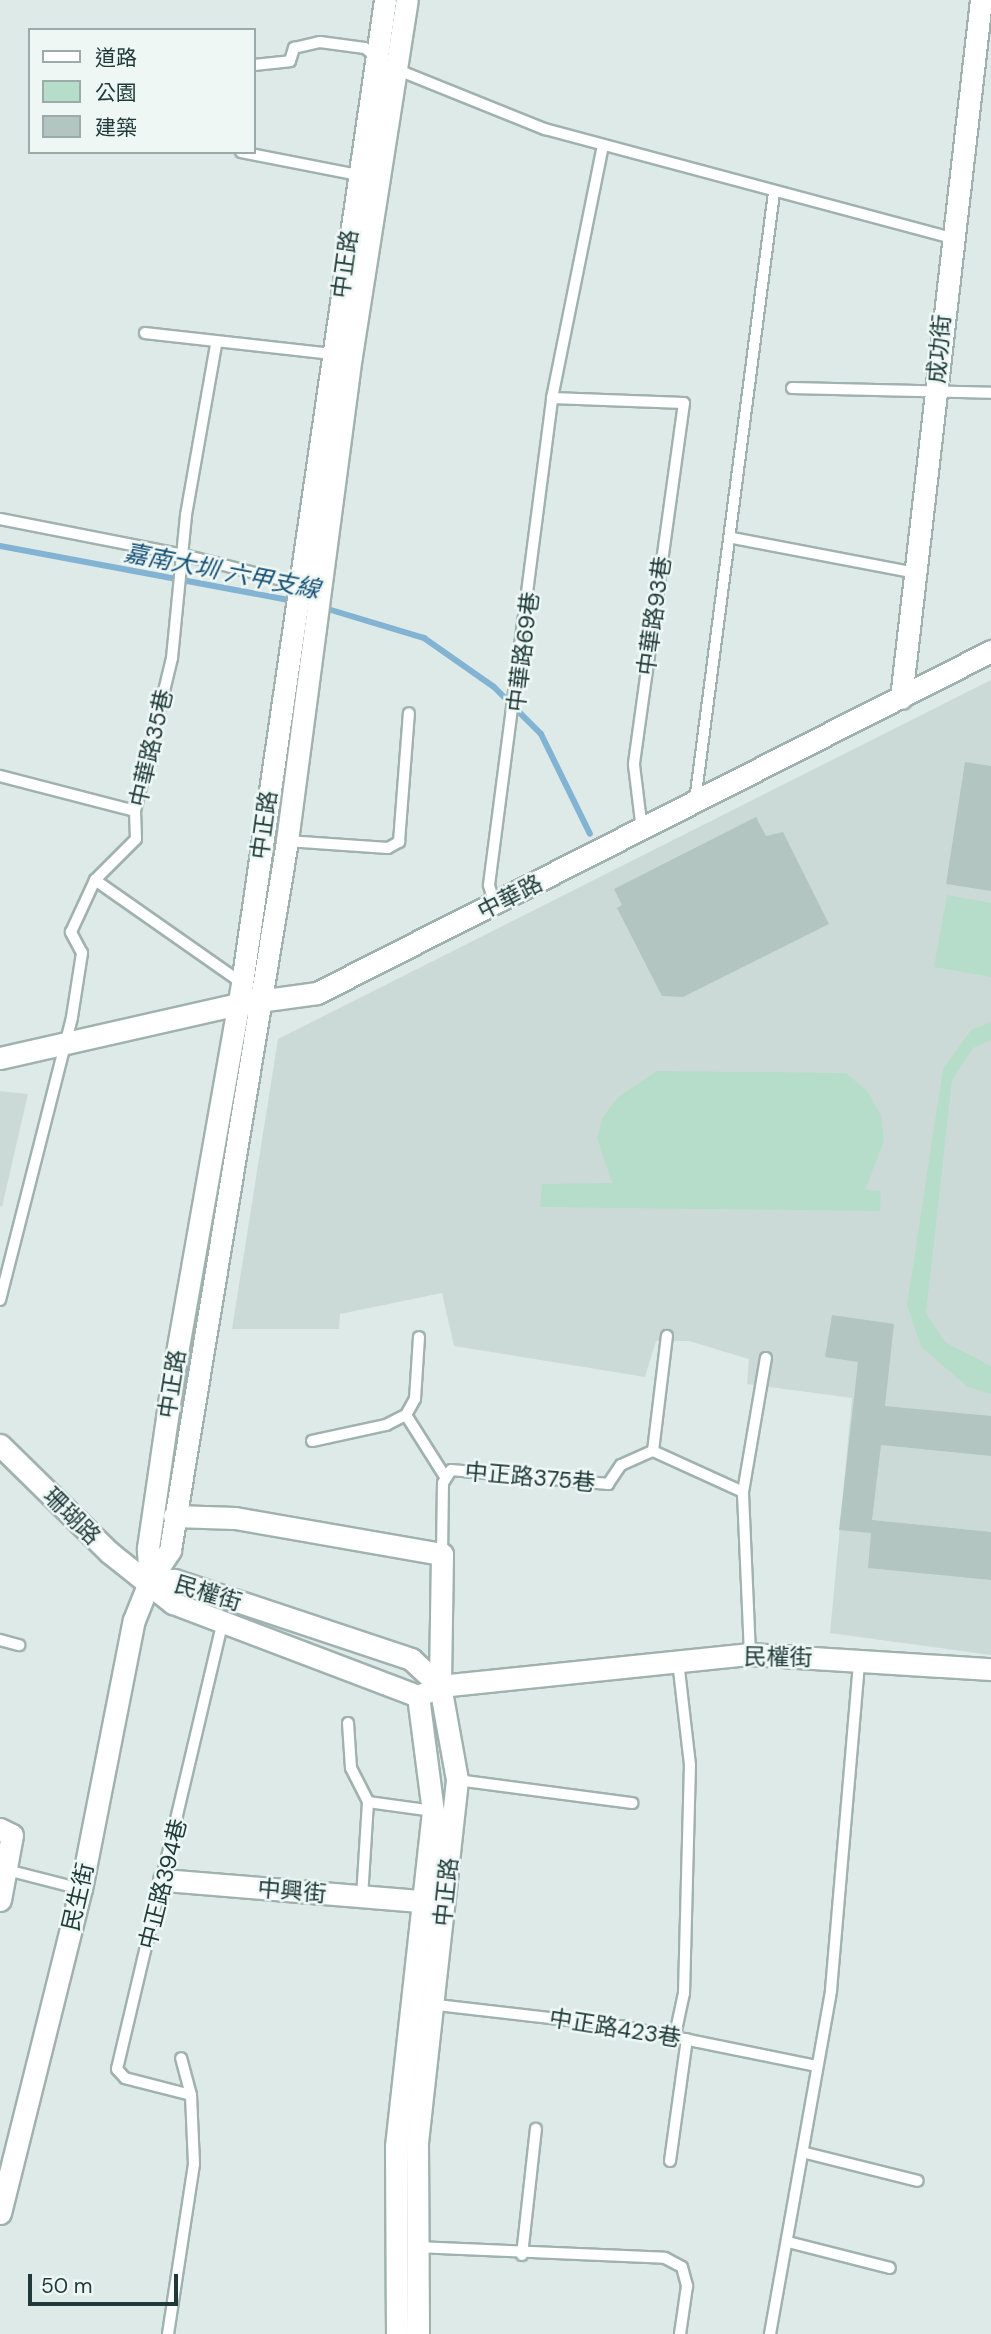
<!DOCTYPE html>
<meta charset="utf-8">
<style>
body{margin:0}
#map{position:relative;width:991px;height:2334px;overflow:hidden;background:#ddeae7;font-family:"DM Sans","Noto Sans TC",sans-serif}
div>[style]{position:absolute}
.built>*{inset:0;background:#ccdad7}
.green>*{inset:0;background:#b5ddc9}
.stream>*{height:6px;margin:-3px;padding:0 3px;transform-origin:3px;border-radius:3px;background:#82b3d3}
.building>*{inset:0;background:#b3c5c1}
.roads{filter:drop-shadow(2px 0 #a0b2af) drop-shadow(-2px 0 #a0b2af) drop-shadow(0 2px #a0b2af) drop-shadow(0 -2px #a0b2af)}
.lane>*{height:10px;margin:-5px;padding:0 5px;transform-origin:5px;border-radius:5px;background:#fff}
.street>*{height:21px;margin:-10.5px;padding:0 10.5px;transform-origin:10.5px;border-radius:10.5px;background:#fff}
.secondary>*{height:21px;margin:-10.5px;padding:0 10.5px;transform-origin:10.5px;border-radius:10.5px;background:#fff}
span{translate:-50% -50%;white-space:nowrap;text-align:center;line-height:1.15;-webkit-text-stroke:5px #eef7f4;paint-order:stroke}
.street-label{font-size:23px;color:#1e3a39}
.water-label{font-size:24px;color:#165178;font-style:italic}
.legend{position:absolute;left:28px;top:28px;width:228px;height:126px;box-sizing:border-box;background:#eef7f4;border:2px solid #9baba9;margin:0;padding:9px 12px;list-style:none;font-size:21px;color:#1e3a39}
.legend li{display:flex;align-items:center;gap:14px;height:35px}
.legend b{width:35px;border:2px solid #9baba9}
.scale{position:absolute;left:28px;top:2274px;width:150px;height:32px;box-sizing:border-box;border:4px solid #1e3a39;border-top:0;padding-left:9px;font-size:21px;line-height:24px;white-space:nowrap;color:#1e3a39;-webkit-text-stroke:5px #eef7f4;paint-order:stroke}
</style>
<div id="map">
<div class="built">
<div style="clip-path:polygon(991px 680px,991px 1655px,830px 1633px,852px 1398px,747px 1384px,749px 1359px,689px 1341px,656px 1341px,645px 1377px,454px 1346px,442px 1293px,340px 1314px,339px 1329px,232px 1329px,278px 1039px)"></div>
<div style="clip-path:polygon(0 1091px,28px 1094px,2px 1207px,0 1206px)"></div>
</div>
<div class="green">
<div style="clip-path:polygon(947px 895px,991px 903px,991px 977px,934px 967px)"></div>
<div style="clip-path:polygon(991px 1022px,991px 1040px,973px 1048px,952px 1080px,926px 1313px,945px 1342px,991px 1366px,991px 1394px,968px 1387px,921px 1347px,907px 1305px,943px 1069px,971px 1030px)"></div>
<div style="clip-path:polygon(657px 1071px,846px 1073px,868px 1092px,881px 1116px,884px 1141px,865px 1190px,881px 1191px,880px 1211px,540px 1207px,542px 1184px,612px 1183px,597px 1138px,603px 1117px,617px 1098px)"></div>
</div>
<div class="stream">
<div style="left:0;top:546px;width:299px;rotate:10.6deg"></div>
<div style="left:321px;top:607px;width:108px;rotate:16.8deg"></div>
<div style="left:424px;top:638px;width:85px;rotate:35deg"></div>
<div style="left:494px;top:687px;width:66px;rotate:45deg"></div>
<div style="left:541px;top:734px;width:111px;rotate:63.9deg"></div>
</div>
<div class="building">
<div style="clip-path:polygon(965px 762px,991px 766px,991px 891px,946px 884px)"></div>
<div style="clip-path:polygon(756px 817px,766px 836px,783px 832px,829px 924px,683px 997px,662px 996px,617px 908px,622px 905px,614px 889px)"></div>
<div style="clip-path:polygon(832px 1315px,894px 1324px,885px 1406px,991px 1416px,991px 1456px,881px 1445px,872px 1520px,991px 1532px,991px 1580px,868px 1568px,871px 1533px,839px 1530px,858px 1362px,825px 1357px)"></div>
</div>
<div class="roads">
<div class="lane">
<div style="left:254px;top:65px;width:36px;rotate:-6deg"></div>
<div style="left:290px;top:61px;width:14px;rotate:-73deg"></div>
<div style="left:294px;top:48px;width:27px;rotate:-13deg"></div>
<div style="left:320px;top:42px;width:45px;rotate:7.6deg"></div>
<div style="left:365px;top:48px;width:16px;rotate:40deg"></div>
<div style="left:393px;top:68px;width:164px;rotate:21.9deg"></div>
<div style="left:545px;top:129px;width:420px;rotate:15deg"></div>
<div style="left:241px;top:152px;width:119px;rotate:11.1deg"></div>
<div style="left:145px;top:333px;width:188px;rotate:6.4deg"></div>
<div style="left:792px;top:388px;width:199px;rotate:1.4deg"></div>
<div style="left:552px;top:398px;width:132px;rotate:2.2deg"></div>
<div style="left:684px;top:403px;width:365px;rotate:97.9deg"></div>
<div style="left:634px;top:765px;width:65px;rotate:83deg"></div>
<div style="left:0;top:519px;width:187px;rotate:11.1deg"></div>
<div style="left:184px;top:555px;width:122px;rotate:14.3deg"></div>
<div style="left:733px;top:538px;width:182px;rotate:10.8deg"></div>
<div style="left:0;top:776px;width:139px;rotate:14.5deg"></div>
<div style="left:695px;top:801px;width:613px;rotate:-82.6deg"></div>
<div style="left:287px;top:841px;width:101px;rotate:4deg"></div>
<div style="left:388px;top:848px;width:13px;rotate:-29deg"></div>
<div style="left:399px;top:842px;width:129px;rotate:-85.6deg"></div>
<div style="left:95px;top:880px;width:179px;rotate:35deg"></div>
<div style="left:495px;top:904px;width:20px;rotate:-108deg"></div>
<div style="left:489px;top:885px;width:491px;rotate:-82.6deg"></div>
<div style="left:552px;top:398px;width:257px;rotate:-78.6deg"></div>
<div style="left:0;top:1300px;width:292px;rotate:-75.7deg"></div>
<div style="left:72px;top:1017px;width:65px;rotate:-81.1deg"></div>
<div style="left:82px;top:953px;width:24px;rotate:-118deg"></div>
<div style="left:71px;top:932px;width:57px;rotate:-65.2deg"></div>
<div style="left:95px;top:880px;width:58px;rotate:-45deg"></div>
<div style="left:136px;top:839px;width:28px;rotate:-92deg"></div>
<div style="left:135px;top:811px;width:157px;rotate:-76.4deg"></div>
<div style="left:172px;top:658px;width:144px;rotate:-84.4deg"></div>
<div style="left:186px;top:515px;width:174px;rotate:-80deg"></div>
<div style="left:406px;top:1415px;width:71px;rotate:57.7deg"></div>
<div style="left:312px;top:1441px;width:76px;rotate:-12.2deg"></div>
<div style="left:386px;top:1425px;width:22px;rotate:-27deg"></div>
<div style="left:406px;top:1415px;width:18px;rotate:-61deg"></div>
<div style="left:415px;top:1399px;width:62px;rotate:-86.3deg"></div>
<div style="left:653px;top:1451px;width:116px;rotate:-83.1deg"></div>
<div style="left:653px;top:1451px;width:99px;rotate:24.5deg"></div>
<div style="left:442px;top:1554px;width:71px;rotate:-89.2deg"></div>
<div style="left:443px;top:1483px;width:15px;rotate:-58deg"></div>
<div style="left:451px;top:1470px;width:158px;rotate:5.1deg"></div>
<div style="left:608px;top:1484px;width:23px;rotate:-56deg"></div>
<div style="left:621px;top:1465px;width:35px;rotate:-24deg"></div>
<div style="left:0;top:1640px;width:20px;rotate:15deg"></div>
<div style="left:750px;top:1654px;width:162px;rotate:-92.5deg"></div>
<div style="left:743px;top:1492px;width:136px;rotate:-80.3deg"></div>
<div style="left:348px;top:1723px;width:45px;rotate:86.2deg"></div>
<div style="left:351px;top:1768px;width:38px;rotate:63deg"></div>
<div style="left:368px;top:1802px;width:95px;rotate:93.6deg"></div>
<div style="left:457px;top:1780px;width:177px;rotate:7.5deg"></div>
<div style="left:368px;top:1802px;width:66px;rotate:7.9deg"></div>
<div style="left:7px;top:1870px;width:76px;rotate:14.4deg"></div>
<div style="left:429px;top:2004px;width:192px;rotate:6.6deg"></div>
<div style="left:620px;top:2026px;width:200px;rotate:11.5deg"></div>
<div style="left:675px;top:2035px;width:43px;rotate:-77.9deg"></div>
<div style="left:684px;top:1993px;width:228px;rotate:-88.5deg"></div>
<div style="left:690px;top:1765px;width:104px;rotate:-96.6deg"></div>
<div style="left:191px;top:2095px;width:68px;rotate:-165.6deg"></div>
<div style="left:125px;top:2078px;width:12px;rotate:-132deg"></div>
<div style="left:117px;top:2069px;width:462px;rotate:-76.7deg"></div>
<div style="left:806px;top:2153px;width:115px;rotate:14deg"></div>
<div style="left:670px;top:2161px;width:123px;rotate:-82.1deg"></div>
<div style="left:788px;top:2242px;width:105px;rotate:14.3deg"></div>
<div style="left:416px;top:2247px;width:249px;rotate:2.5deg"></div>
<div style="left:665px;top:2258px;width:19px;rotate:28deg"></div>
<div style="left:682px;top:2267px;width:20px;rotate:75deg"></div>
<div style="left:687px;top:2286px;width:49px;rotate:98.3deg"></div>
<div style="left:522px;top:2255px;width:127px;rotate:-83.7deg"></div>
<div style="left:168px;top:2334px;width:172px;rotate:-81.3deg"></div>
<div style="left:194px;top:2164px;width:69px;rotate:-92.5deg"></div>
<div style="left:191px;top:2095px;width:38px;rotate:-105deg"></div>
<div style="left:770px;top:2334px;width:349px;rotate:-79.9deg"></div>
<div style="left:831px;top:1990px;width:330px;rotate:-85.1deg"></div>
</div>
<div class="street">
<div style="left:901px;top:698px;width:703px;rotate:-83.46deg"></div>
<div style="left:174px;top:1516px;width:61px;rotate:1.9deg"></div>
<div style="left:235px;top:1518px;width:210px;rotate:9.9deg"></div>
<div style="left:442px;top:1554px;width:132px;rotate:90.9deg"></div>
<div style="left:418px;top:1696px;width:24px;rotate:-24deg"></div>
<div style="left:440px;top:1686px;width:312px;rotate:-5.9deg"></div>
<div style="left:750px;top:1654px;width:241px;rotate:3.6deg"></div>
<div style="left:0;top:1829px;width:13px;rotate:27deg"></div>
<div style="left:12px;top:1835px;width:66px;rotate:100.5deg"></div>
<div style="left:164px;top:1880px;width:258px;rotate:4.7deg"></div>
<div style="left:0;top:2213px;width:334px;rotate:-76deg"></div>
<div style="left:81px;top:1889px;width:274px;rotate:-78.9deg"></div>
<div style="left:134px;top:1620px;width:43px;rotate:-68.2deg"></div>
</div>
<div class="secondary">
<div style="left:0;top:1058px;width:243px;rotate:-12.8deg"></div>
<div style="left:237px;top:1004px;width:81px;rotate:-7.8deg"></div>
<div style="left:317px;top:993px;width:756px;rotate:-26.9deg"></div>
<div style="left:0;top:1445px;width:153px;rotate:44.5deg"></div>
<div style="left:109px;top:1552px;width:82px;rotate:38.6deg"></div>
<div style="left:173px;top:1603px;width:262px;rotate:20.8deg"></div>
<div style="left:418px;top:1696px;width:116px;rotate:82.6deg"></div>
<div style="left:433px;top:1811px;width:336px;rotate:96.3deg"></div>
<div style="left:396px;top:2145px;width:189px;rotate:89.7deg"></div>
<div style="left:150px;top:1580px;width:36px;rotate:-56deg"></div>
<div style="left:170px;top:1550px;width:719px;rotate:-80.63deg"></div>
<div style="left:287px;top:841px;width:489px;rotate:-82.5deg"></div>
<div style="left:351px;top:356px;width:360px;rotate:-81.1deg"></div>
<div style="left:150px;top:1580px;width:32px;rotate:-94deg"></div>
<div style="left:148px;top:1548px;width:186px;rotate:-81.7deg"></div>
<div style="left:175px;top:1364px;width:387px;rotate:-80deg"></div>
<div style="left:242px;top:983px;width:993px;rotate:-81.72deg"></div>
<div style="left:150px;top:1580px;width:24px"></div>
<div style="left:174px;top:1580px;width:250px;rotate:18.4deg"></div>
<div style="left:411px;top:1659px;width:40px;rotate:43deg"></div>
<div style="left:440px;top:1686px;width:96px;rotate:79.7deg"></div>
<div style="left:457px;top:1780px;width:365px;rotate:96.3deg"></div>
<div style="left:417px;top:2143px;width:191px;rotate:89.7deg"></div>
</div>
</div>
<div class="street-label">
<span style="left:345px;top:264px;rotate:-82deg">中正路</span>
<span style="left:939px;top:349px;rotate:-85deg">成功街</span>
<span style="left:654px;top:616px;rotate:-82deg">中華路93巷</span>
<span style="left:523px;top:652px;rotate:-83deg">中華路69巷</span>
<span style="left:151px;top:748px;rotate:-77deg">中華路35巷</span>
<span style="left:264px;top:825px;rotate:-82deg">中正路</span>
<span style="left:510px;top:897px;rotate:-27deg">中華路</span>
<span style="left:172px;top:1384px;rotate:-81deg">中正路</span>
<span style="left:530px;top:1477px;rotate:5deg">中正路375巷</span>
<span style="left:72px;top:1516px;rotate:45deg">珊瑚路</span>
<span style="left:208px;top:1593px;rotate:17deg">民權街</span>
<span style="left:778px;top:1657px;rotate:1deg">民權街</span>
<span style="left:163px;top:1884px;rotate:-76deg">中正路394巷</span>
<span style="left:292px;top:1891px;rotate:5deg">中興街</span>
<span style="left:446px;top:1892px;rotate:-84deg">中正路</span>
<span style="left:78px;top:1897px;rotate:-77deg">民生街</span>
<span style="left:615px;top:2028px;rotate:9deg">中正路423巷</span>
</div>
<div class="water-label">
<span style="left:222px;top:571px;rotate:11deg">嘉南大圳 六甲支線</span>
</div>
<ul class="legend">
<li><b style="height:9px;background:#fff"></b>道路</li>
<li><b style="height:19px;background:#b5ddc9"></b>公園</li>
<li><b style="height:19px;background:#b3c5c1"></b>建築</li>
</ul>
<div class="scale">50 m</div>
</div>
